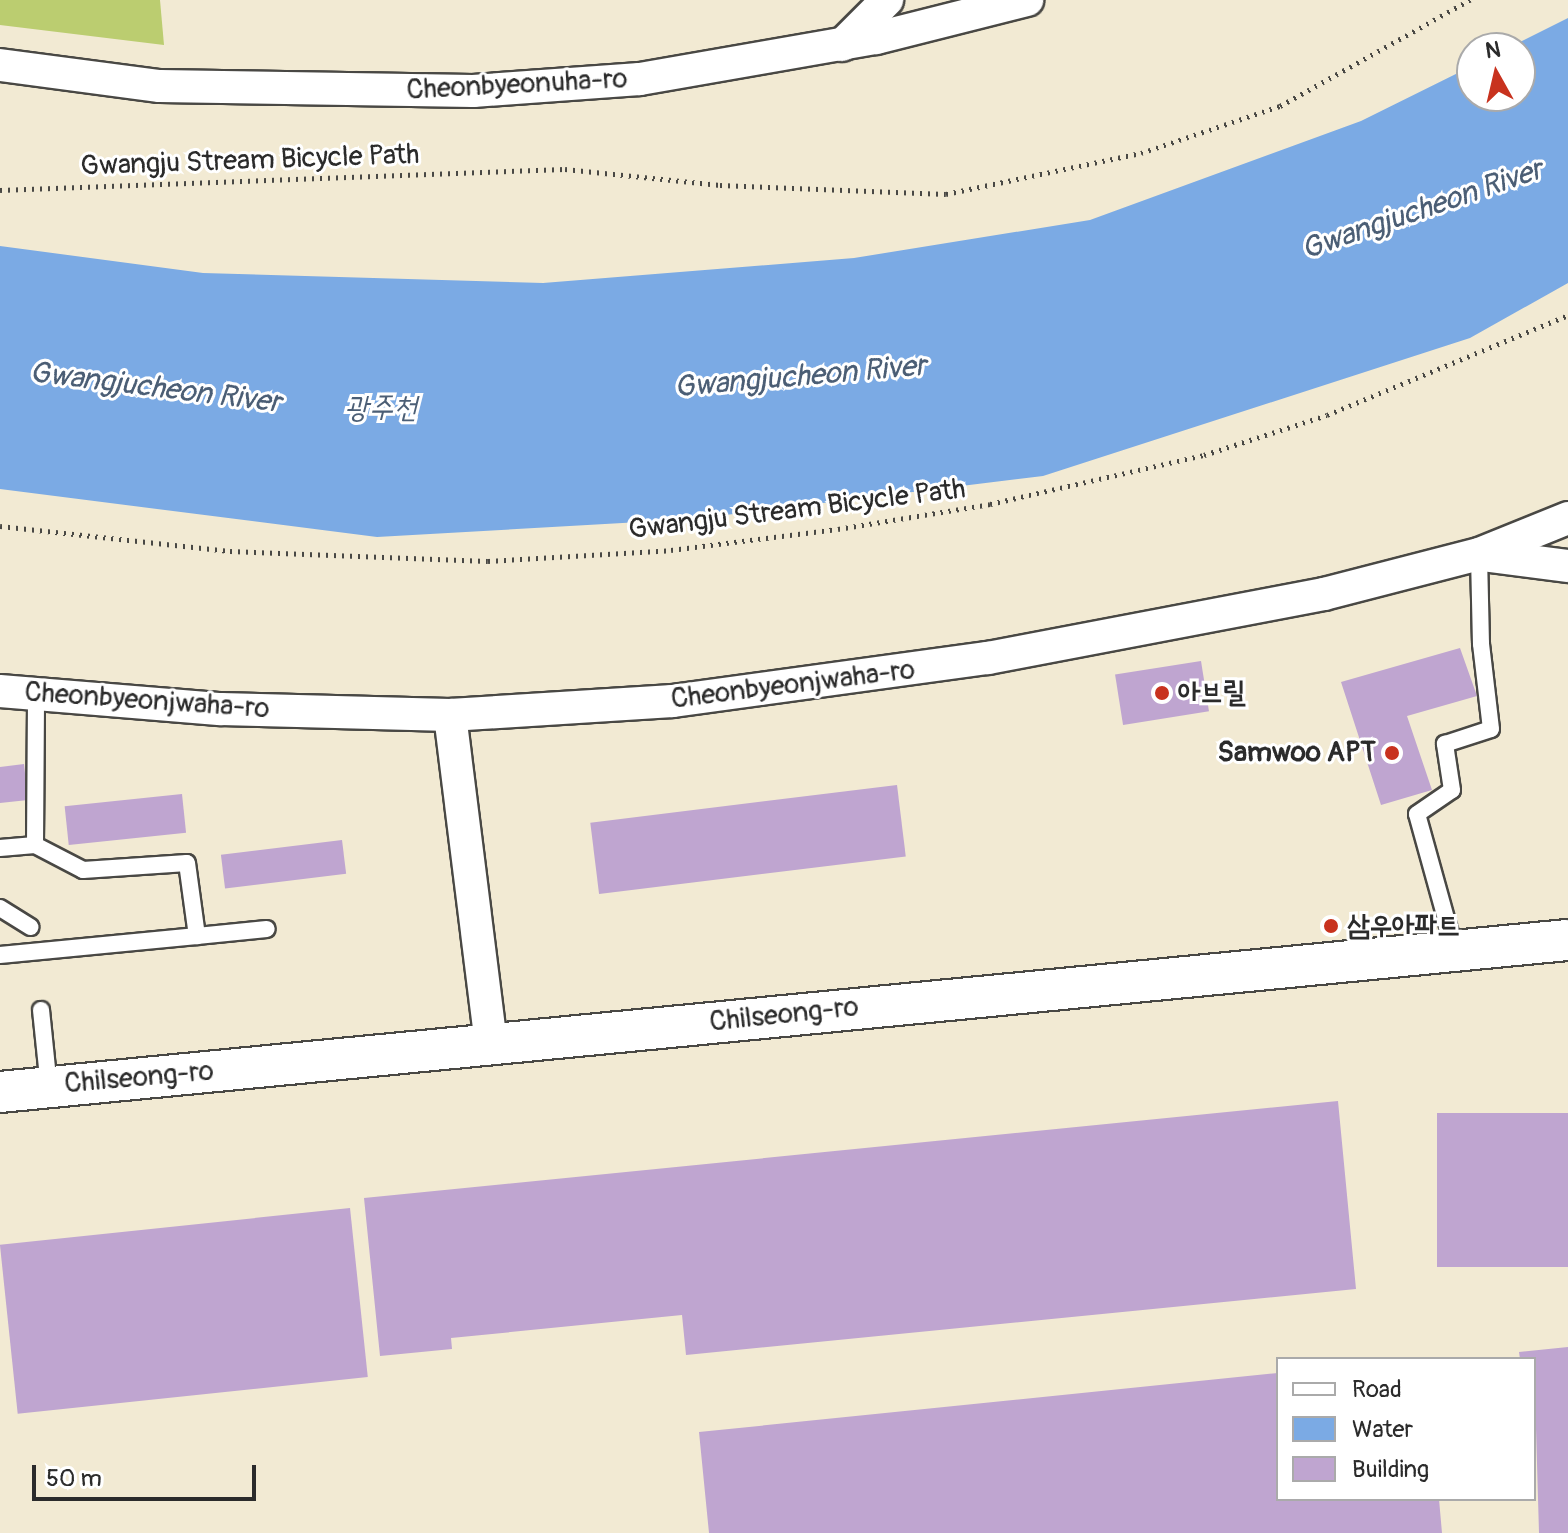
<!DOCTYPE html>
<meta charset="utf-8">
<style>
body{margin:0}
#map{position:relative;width:1568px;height:1533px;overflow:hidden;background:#f2ead3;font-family:Pangolin,"Poor Story",sans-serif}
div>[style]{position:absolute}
.green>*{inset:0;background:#bbcd70}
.water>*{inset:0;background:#7baae4}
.building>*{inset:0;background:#bfa5d0;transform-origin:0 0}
.path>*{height:5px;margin-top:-2.5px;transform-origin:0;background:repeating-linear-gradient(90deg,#494844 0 2px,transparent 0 8px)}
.roads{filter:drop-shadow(2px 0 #494844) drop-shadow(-2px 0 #494844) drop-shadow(0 2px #494844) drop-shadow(0 -2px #494844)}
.service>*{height:16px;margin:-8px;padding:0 8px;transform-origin:8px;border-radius:8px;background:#fff}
.minor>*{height:32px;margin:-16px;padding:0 16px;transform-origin:16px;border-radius:16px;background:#fff}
.tertiary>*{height:40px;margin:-20px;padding:0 20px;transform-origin:20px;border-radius:20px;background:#fff}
.dots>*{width:22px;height:22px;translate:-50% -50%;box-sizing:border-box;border:4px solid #fff;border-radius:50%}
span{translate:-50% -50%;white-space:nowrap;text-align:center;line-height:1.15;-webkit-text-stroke:6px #fff;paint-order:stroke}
.street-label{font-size:28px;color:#2b2b2b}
.poi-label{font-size:28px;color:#2b2b2b;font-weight:700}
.left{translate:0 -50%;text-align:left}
.right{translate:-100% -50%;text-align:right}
.water-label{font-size:30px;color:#4b5e75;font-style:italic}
.legend{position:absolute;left:1276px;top:1357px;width:260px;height:144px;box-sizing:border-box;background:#fff;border:2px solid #aaa;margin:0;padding:10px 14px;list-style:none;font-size:24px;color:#2b2b2b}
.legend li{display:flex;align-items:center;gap:16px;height:40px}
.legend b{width:40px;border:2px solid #aaa}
.north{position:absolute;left:1456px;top:32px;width:80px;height:80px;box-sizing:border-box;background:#fff;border:2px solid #aaa;border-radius:50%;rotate:352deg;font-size:22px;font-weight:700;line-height:32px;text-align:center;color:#2b2b2b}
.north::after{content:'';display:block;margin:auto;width:28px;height:36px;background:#c8321e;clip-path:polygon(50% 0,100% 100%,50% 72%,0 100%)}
.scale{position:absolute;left:32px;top:1465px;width:224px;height:36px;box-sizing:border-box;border:4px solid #2b2b2b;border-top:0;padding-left:10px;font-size:24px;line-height:28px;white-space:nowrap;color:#2b2b2b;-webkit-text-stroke:6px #fff;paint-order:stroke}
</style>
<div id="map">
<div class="green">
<div style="clip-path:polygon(0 0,160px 0,164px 45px,0 25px)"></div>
</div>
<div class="water">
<div style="clip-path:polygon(1568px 18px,1568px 283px,1470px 338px,1043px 476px,693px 519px,377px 537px,0 489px,0 246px,203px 273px,543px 283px,854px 258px,1090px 220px,1361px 121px,1472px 66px,1472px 96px,1520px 96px,1520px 48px,1508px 48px)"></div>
</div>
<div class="building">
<div style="clip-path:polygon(1460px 648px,1477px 696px,1407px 716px,1432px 790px,1381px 805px,1341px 682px)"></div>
<div style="left:1201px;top:661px;width:51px;height:87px;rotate:81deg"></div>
<div style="clip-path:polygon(24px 764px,28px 800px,0 803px,0 767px)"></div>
<div style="left:897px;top:785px;width:72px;height:309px;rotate:83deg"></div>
<div style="left:182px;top:794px;width:39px;height:118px;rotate:84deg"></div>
<div style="left:342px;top:840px;width:34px;height:122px;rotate:83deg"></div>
<div style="clip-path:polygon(1338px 1101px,1356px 1289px,686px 1355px,682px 1315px,451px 1338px,452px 1349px,380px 1356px,364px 1198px)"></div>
<div style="left:1568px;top:1113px;width:154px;height:131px;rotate:90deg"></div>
<div style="left:350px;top:1208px;width:170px;height:352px;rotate:84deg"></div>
<div style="clip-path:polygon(1568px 1347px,1568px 1533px,1539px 1533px,1534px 1359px,1520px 1359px,1519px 1352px)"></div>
<div style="clip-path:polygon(1278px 1373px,1278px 1499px,1439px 1499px,1442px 1533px,709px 1533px,699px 1432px)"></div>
</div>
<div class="path">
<div style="left:0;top:190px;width:565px;rotate:-2.13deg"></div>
<div style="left:565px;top:169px;width:156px;rotate:5.9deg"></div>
<div style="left:720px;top:185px;width:226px;rotate:2.3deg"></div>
<div style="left:946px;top:194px;width:199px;rotate:-11.9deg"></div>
<div style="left:1141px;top:153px;width:147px;rotate:-18.7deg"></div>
<div style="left:1280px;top:106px;width:218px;rotate:-29.2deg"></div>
<div style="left:0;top:526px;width:231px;rotate:6.2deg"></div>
<div style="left:230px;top:551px;width:258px;rotate:2.2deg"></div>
<div style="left:488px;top:561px;width:183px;rotate:-3.4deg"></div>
<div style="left:671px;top:550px;width:168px;rotate:-7.2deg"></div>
<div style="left:838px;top:529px;width:154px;rotate:-9.3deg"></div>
<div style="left:990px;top:504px;width:220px;rotate:-12.9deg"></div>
<div style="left:1204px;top:455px;width:129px;rotate:-18deg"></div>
<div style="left:1327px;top:415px;width:261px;rotate:-22.5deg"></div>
</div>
<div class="roads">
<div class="service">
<div style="left:35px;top:845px;width:150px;rotate:-89.6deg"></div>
<div style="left:0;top:848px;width:35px;rotate:-5deg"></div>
<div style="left:35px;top:845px;width:54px;rotate:27.5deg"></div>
<div style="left:83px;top:870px;width:104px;rotate:-3.9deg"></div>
<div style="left:187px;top:863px;width:74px;rotate:82.2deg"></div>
<div style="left:197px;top:936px;width:198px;rotate:174.5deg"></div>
<div style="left:0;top:908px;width:36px;rotate:32deg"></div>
<div style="left:197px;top:936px;width:70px;rotate:-5.7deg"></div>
<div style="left:1455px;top:951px;width:142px;rotate:-105.5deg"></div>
<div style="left:1417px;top:814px;width:42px;rotate:-34.4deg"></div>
<div style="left:1452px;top:790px;width:47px;rotate:-98.7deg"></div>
<div style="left:1445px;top:744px;width:48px;rotate:-18.1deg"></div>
<div style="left:1491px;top:729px;width:86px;rotate:-96.7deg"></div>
<div style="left:1481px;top:644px;width:90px;rotate:-91.3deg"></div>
<div style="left:41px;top:1010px;width:77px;rotate:84.1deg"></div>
</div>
<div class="minor">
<div style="left:842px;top:45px;width:64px;rotate:-45deg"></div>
<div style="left:0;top:65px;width:161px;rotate:7.5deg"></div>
<div style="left:160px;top:86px;width:313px;rotate:0.9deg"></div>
<div style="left:473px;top:91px;width:167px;rotate:-4.1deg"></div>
<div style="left:640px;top:79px;width:240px;rotate:-9.9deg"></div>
<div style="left:876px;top:38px;width:156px;rotate:-14.1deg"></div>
<div style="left:1482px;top:555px;width:87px;rotate:7.3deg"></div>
<div style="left:0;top:691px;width:222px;rotate:4.7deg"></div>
<div style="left:221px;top:709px;width:229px;rotate:1.5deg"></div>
<div style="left:450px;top:715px;width:223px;rotate:-3.6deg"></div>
<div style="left:673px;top:701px;width:318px;rotate:-7.8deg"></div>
<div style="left:988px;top:658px;width:342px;rotate:-10.8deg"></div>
<div style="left:1324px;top:594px;width:160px;rotate:-14.5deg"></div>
<div style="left:1479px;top:554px;width:96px;rotate:-22deg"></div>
<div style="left:450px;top:715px;width:333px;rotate:82.9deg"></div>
</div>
<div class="tertiary">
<div style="left:0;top:1092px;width:1575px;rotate:-5.54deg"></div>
</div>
</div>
<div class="dots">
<div style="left:1162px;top:693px;background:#c8321e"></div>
<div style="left:1392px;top:753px;background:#c8321e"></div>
<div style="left:1331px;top:926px;background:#c8321e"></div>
</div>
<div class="street-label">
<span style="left:517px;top:85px;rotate:-3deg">Cheonbyeonuha-ro</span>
<span style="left:250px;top:161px;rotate:-2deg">Gwangju Stream Bicycle Path</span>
<span style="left:797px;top:510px;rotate:-7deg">Gwangju Stream Bicycle Path</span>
<span style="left:793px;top:685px;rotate:-7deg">Cheonbyeonjwaha-ro</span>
<span style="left:147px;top:701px;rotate:4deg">Cheonbyeonjwaha-ro</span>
<span style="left:784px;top:1015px;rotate:-6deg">Chilseong-ro</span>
<span style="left:139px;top:1078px;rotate:-5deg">Chilseong-ro</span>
</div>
<div class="poi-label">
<span class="left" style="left:1178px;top:693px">아브릴</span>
<span class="right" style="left:1376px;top:753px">Samwoo APT</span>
<span class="left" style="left:1347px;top:926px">삼우아파트</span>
</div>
<div class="water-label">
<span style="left:1422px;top:210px;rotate:-19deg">Gwangjucheon River</span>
<span style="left:800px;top:377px;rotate:-5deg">Gwangjucheon River</span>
<span style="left:155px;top:388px;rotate:7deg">Gwangjucheon River</span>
<span style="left:381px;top:408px">광주천</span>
</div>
<ul class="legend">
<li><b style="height:10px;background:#fff"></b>Road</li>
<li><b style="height:22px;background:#7baae4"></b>Water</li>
<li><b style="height:22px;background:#bfa5d0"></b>Building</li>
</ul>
<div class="north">N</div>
<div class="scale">50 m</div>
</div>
